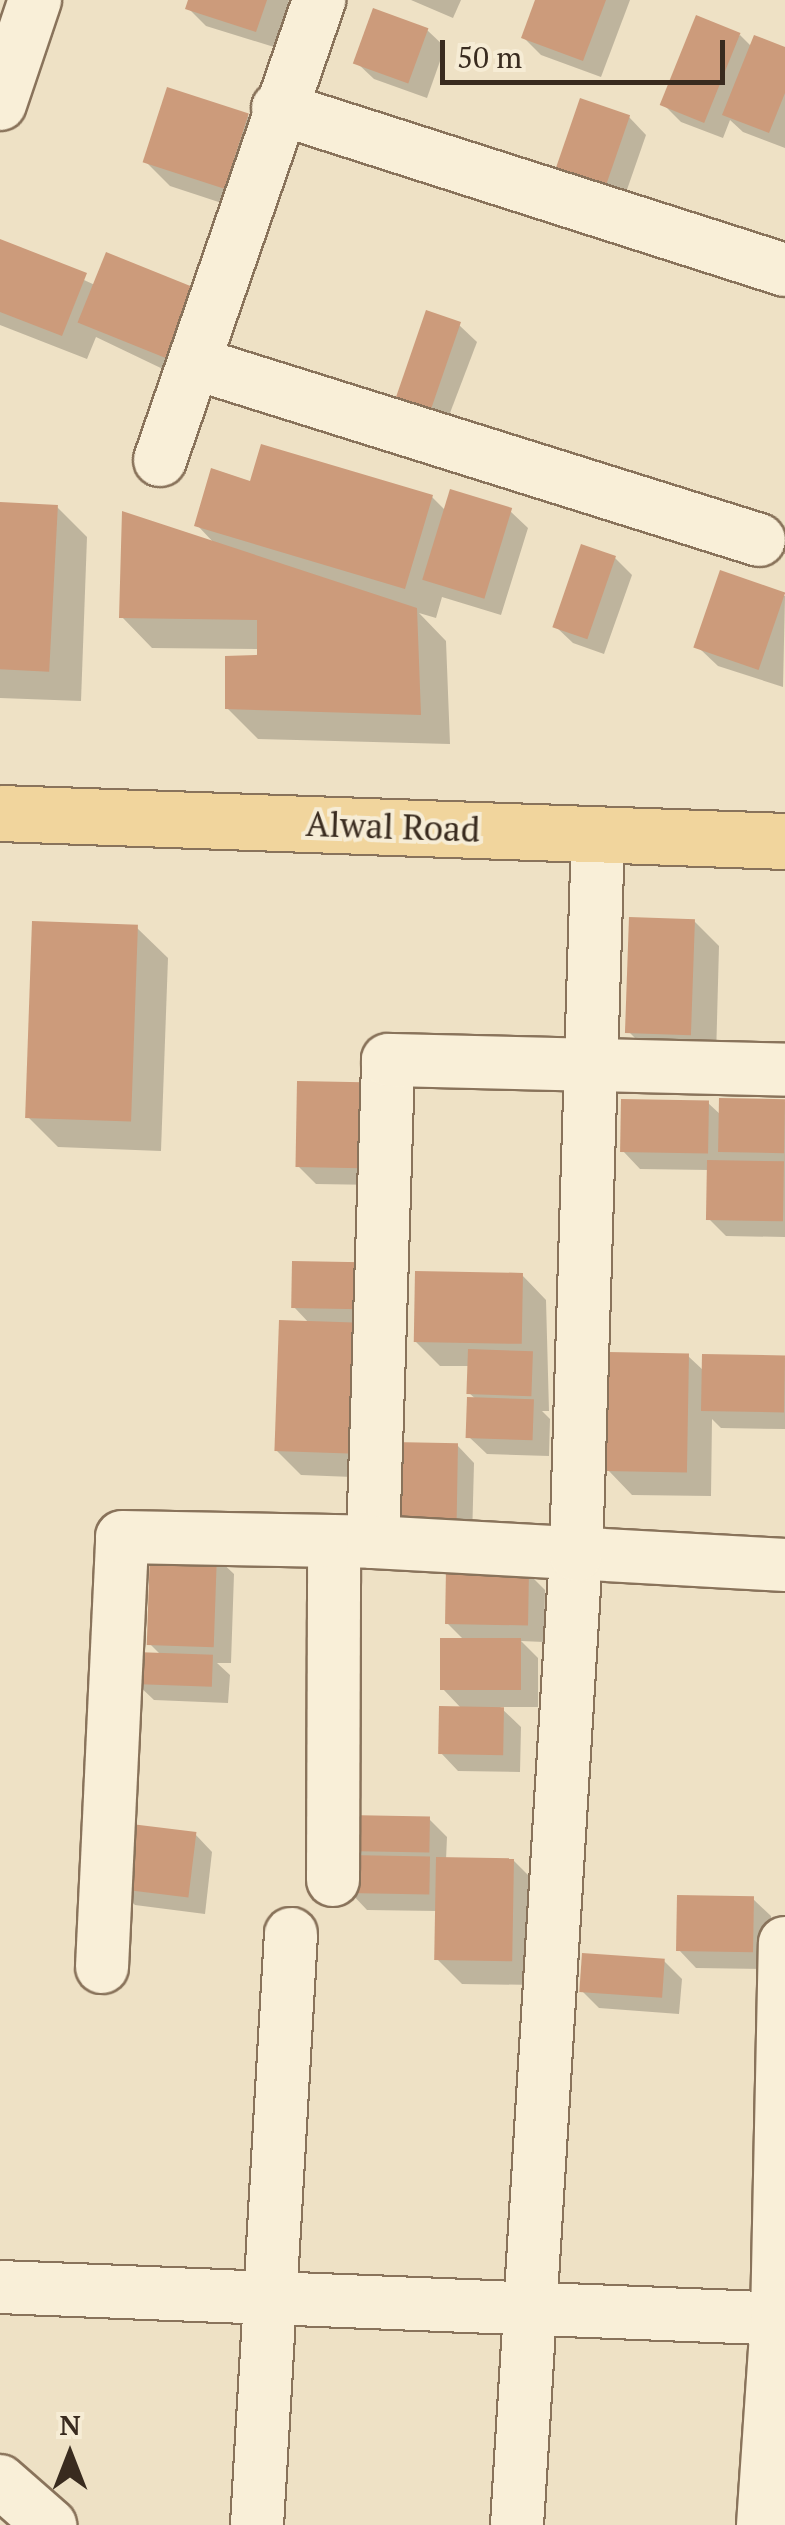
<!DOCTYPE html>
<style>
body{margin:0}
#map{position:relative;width:785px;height:2525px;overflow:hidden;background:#eee1c5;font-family:"PT Serif",serif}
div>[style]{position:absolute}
.shadow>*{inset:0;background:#0003}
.building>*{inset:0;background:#cc9b7b;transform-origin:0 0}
.roads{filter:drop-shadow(2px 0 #89735b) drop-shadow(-2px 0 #89735b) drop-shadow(0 2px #89735b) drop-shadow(0 -2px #89735b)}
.minor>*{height:52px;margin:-26px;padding:0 26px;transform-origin:26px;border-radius:26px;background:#f9efd8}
.major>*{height:55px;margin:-27.5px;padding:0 27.5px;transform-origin:27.5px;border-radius:27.5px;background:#f1d59d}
span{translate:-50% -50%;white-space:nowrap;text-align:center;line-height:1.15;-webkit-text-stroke:8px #f6ecd5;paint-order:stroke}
.street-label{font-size:35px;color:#392b1f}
.north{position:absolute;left:20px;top:2405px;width:100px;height:100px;-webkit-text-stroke:8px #f6ecd5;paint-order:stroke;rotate:0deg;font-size:28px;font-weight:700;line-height:40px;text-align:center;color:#392b1f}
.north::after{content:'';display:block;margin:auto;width:35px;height:45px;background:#392b1f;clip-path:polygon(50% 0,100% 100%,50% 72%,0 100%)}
.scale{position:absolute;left:440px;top:40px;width:285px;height:45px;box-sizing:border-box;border:5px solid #392b1f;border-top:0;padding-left:12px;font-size:30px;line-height:35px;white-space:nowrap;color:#392b1f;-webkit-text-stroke:8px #f6ecd5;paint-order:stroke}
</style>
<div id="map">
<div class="shadow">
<div style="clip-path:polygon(191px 0,289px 0,274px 47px,206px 26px,188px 8px)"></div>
<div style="clip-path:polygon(411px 0,461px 0,453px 18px)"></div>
<div style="clip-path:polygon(538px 0,630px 0,601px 77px,541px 55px,524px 38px)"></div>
<div style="clip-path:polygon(427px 30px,445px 47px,427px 98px,374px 79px,356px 62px)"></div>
<div style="clip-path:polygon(740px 35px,752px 47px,785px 49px,785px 148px,743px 132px,730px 120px,723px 138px,681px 122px,663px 104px)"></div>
<div style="clip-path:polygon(248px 116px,272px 141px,249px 212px,170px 186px,145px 161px)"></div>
<div style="clip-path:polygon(629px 117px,646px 135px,622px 204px,576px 189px)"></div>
<div style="clip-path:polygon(0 242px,95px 285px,192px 290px,190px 382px,96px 337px,87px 359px,0 325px)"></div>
<div style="clip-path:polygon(459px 325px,477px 342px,442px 434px,411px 422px)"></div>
<div style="clip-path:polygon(252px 484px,432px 497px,446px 511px,510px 511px,528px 528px,501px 615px,442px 597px,436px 618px,419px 613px,446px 641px,450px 744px,258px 739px,227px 708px,260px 649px,152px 648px,122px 617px,215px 544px,197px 525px)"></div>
<div style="clip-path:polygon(0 505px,57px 507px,87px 537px,81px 701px,0 698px)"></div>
<div style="clip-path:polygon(615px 558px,632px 575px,604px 654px,573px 643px,555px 626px)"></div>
<div style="clip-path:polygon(721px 574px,785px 596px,783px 687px,718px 666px,700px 649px)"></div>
<div style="clip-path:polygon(694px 921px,719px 946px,716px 1058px,654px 1057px,629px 1032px)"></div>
<div style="clip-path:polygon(137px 928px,168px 958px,161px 1151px,58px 1147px,28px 1117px)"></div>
<div style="clip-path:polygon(300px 1083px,378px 1185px,316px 1184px,298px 1166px)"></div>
<div style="clip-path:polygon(785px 1102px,785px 1237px,726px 1236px,709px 1219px,709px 1170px,640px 1169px,623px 1151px,708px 1103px,721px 1115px)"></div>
<div style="clip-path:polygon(361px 1265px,378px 1478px,301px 1475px,276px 1450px,310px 1324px,294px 1307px)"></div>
<div style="clip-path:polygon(522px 1275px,546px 1300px,549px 1411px,542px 1411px,550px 1419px,549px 1456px,487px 1454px,469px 1437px,477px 1400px,469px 1393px,470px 1366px,440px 1366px,415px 1341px)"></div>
<div style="clip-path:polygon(688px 1356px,704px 1371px,785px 1358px,785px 1429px,721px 1428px,712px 1419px,711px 1496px,632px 1495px,608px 1470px)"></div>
<div style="clip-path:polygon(457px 1445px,474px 1463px,472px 1540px,411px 1539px)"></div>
<div style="clip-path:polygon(216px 1557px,234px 1574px,231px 1663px,217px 1663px,230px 1675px,228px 1703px,154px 1700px,136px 1683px,162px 1656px,150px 1644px)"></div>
<div style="clip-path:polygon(528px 1573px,545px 1590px,544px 1642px,521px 1641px,538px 1658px,538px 1707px,500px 1707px,521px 1727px,520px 1772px,458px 1771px,441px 1753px,462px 1709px,443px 1689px,464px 1640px,447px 1623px)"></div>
<div style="clip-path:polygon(350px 1817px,429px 1819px,447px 1837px,446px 1860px,513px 1860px,538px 1885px,537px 1985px,462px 1984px,437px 1959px,438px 1911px,367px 1910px,350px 1892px)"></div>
<div style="clip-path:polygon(195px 1834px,212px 1852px,205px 1914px,135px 1905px,117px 1888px)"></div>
<div style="clip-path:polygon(753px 1899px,771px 1916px,770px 1969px,696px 1968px,679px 1950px)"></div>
<div style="clip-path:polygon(664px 1961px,682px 1979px,679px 2014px,599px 2008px,582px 1991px)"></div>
</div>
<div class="building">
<div style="clip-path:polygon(188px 0,267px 0,256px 32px,185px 9px)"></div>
<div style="clip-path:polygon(535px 0,606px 0,583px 61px,521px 38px)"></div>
<div style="left:373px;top:8px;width:59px;height:59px;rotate:20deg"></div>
<div style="left:696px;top:15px;width:48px;height:97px;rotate:22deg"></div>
<div style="clip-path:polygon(754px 35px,785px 47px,785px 93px,769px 133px,722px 115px)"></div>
<div style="left:167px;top:87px;width:86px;height:79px;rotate:18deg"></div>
<div style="left:580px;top:98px;width:53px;height:78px;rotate:19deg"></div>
<div style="clip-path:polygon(0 239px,87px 273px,62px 336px,0 312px)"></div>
<div style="left:106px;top:252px;width:95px;height:76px;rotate:22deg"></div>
<div style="left:426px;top:310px;width:37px;height:102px;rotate:19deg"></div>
<div style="clip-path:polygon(261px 444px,433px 495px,405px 589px,194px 526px,211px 468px,250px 481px)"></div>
<div style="left:450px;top:489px;width:65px;height:95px;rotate:17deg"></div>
<div style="left:0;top:502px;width:58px;height:167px;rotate:3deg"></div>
<div style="clip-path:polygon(122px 511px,417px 608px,421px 715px,225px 709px,225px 656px,257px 655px,257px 620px,119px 618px)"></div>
<div style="left:581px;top:544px;width:37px;height:88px;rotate:19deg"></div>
<div style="left:720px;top:570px;width:69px;height:82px;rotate:19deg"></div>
<div style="left:629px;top:917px;width:66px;height:116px;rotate:2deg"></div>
<div style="left:32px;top:921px;width:106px;height:197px;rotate:2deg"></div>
<div style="left:297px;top:1081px;width:66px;height:86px;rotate:1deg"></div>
<div style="left:719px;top:1098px;width:66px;height:54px;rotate:1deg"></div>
<div style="left:621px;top:1099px;width:88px;height:53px;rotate:1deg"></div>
<div style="left:707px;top:1160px;width:77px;height:60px;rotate:1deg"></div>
<div style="left:292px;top:1261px;width:70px;height:47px;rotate:1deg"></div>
<div style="left:415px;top:1271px;width:108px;height:71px;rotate:1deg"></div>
<div style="left:279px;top:1320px;width:82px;height:131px;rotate:2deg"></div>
<div style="left:468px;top:1349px;width:65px;height:45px;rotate:2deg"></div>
<div style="left:608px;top:1352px;width:81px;height:119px;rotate:1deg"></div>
<div style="left:702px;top:1354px;width:83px;height:57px;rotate:1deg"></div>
<div style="left:467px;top:1397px;width:67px;height:41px;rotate:2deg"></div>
<div style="left:393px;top:1442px;width:65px;height:81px;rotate:1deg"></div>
<div style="left:150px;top:1552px;width:67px;height:93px;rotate:2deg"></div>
<div style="left:446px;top:1569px;width:83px;height:55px;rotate:1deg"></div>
<div style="left:440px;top:1638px;width:81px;height:52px"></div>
<div style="left:135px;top:1652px;width:78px;height:32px;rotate:2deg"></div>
<div style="left:439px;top:1706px;width:65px;height:48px;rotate:1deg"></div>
<div style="left:347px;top:1815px;width:83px;height:36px;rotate:1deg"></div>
<div style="left:123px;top:1823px;width:74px;height:66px;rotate:7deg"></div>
<div style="left:348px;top:1855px;width:82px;height:38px;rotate:1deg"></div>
<div style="left:436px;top:1857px;width:78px;height:103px;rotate:1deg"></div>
<div style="left:677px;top:1895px;width:77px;height:56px;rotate:1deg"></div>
<div style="left:582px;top:1953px;width:83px;height:39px;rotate:4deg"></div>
</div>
<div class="roads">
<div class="minor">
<div style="left:0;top:104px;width:110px;rotate:-71.4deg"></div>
<div style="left:278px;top:108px;width:532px;rotate:17.72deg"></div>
<div style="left:194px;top:363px;width:592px;rotate:17.39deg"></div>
<div style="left:160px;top:460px;width:487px;rotate:-70.9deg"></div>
<div style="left:373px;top:1542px;width:482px;rotate:-88.2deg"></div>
<div style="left:388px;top:1060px;width:397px;rotate:1.4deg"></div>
<div style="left:333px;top:1880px;width:336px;rotate:-89.8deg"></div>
<div style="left:102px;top:1967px;width:430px;rotate:-87.3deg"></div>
<div style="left:122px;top:1537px;width:251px;rotate:1.1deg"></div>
<div style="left:373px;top:1542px;width:413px;rotate:3.2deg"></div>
<div style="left:0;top:2287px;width:786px;rotate:2.33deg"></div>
<div style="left:0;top:2481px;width:67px;rotate:41.3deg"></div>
<div style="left:257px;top:2525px;width:592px;rotate:-86.71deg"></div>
<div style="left:517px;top:2525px;width:972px;rotate:-86.52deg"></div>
<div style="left:576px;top:1555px;width:722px;rotate:-88.25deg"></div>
<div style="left:763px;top:2525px;width:206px;rotate:-86.1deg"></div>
<div style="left:777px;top:2319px;width:376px;rotate:-88.8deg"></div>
</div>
<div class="major">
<div style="left:0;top:813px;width:785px;rotate:2.04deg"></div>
</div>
</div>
<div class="street-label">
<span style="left:393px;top:826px;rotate:2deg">Alwal Road</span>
</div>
<div class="north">N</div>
<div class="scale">50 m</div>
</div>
